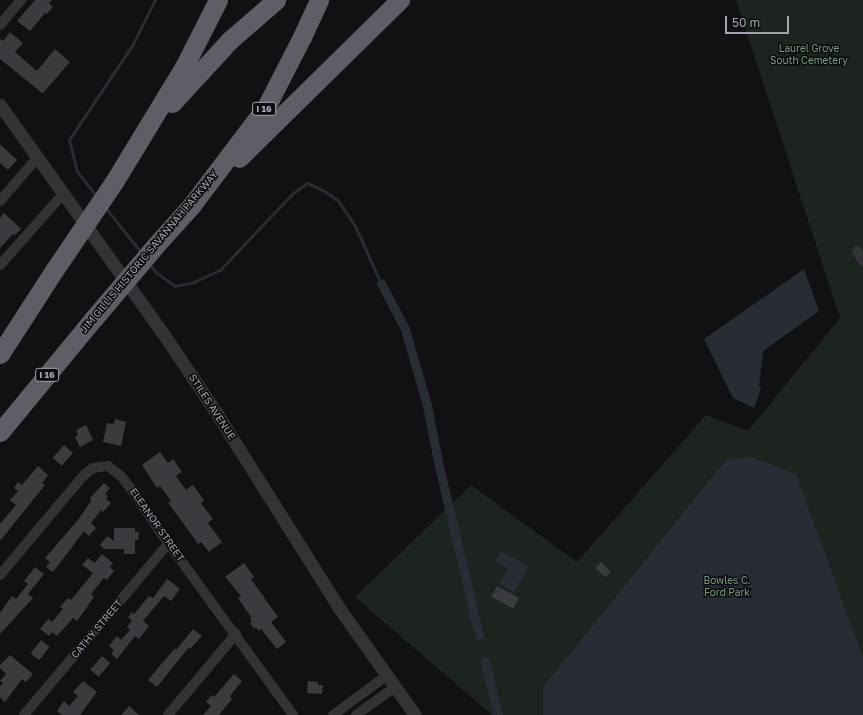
<!DOCTYPE html>
<style>
body{margin:0}
#map{position:relative;width:863px;height:715px;overflow:hidden;background:#111012;font-family:"Golos Text",sans-serif}
div>[style]{position:absolute}
.green>*{inset:0;background:#1d241f}
.water>*{inset:0;background:#282c35}
.stream>*{height:2.5px;margin:-1.25px;padding:0 1.25px;transform-origin:1.25px;border-radius:1.25px;background:#282c35}
.canal>*{height:9px;margin:-4.5px;padding:0 4.5px;transform-origin:4.5px;border-radius:4.5px;background:#282c35}
.building>*{inset:0;background:#3b3a3f;transform-origin:0 0}
.minor>*{height:10px;margin:-5px;padding:0 5px;transform-origin:5px;border-radius:5px;background:#323237}
.tertiary>*{height:13px;margin:-6.5px;padding:0 6.5px;transform-origin:6.5px;border-radius:6.5px;background:#323237}
.motorway>*{height:19px;margin:-9.5px;padding:0 9.5px;transform-origin:9.5px;border-radius:9.5px;background:#5e5e67}
.motorway-bridge>*{height:19px;margin:-9.5px;padding:0 9.5px;transform-origin:9.5px;border-radius:9.5px;background:#5e5e67}
span{translate:-50% -50%;white-space:nowrap;text-align:center;line-height:1.15;-webkit-text-stroke:3px #0c0c0d;paint-order:stroke}
.shield-label span{padding:1px 3px;background:#0c0c0d;border:1px solid;border-radius:3px;-webkit-text-stroke-width:0}
.shield-label{font-size:9px;color:#a2a4b2;font-weight:700}
.park-label{font-size:10px;color:#7a9c83}
.street-label{font-size:10px;color:#a2a4b2}
.scale{position:absolute;left:725px;top:16px;width:64px;height:18px;box-sizing:border-box;border:2px solid #a2a4b2;border-top:0;padding-left:5px;font-size:12px;line-height:14px;white-space:nowrap;color:#a2a4b2;-webkit-text-stroke:3px #0c0c0d;paint-order:stroke}
</style>
<div id="map">
<div class="green">
<div style="clip-path:polygon(736px 0,863px 0,863px 715px,492px 715px,355px 597px,471px 485px,577px 562px,706px 415px,748px 431px,840px 318px)"></div>
</div>
<div class="water">
<div style="clip-path:polygon(804px 269px,819px 311px,763px 351px,759px 386px,761px 389px,754px 408px,733px 398px,704px 339px)"></div>
<div style="clip-path:polygon(751px 457px,796px 474px,863px 658px,863px 715px,543px 715px,543px 687px,726px 460px)"></div>
<div style="clip-path:polygon(501px 551px,529px 566px,514px 592px,499px 584px,508px 569px,495px 561px)"></div>
</div>
<div class="stream">
<div style="left:96px;top:196px;width:31px;rotate:-128deg"></div>
<div style="left:77px;top:172px;width:33px;rotate:-104deg"></div>
<div style="left:69px;top:140px;width:115px;rotate:-56.3deg"></div>
<div style="left:133px;top:44px;width:49px;rotate:-63.4deg"></div>
<div style="left:106px;top:208px;width:56px;rotate:51.5deg"></div>
<div style="left:149px;top:263px;width:11px;rotate:52deg"></div>
<div style="left:156px;top:272px;width:24px;rotate:36deg"></div>
<div style="left:175px;top:286px;width:19px;rotate:-12deg"></div>
<div style="left:194px;top:282px;width:29px;rotate:-25deg"></div>
<div style="left:220px;top:270px;width:105px;rotate:-46.5deg"></div>
<div style="left:292px;top:194px;width:19px;rotate:-36deg"></div>
<div style="left:307px;top:183px;width:15px;rotate:23deg"></div>
<div style="left:321px;top:189px;width:20px;rotate:33deg"></div>
<div style="left:338px;top:200px;width:32px;rotate:56deg"></div>
<div style="left:356px;top:227px;width:61px;rotate:65.9deg"></div>
</div>
<div class="canal">
<div style="left:381px;top:283px;width:52px;rotate:62.4deg"></div>
<div style="left:405px;top:329px;width:79px;rotate:73.9deg"></div>
<div style="left:427px;top:405px;width:58px;rotate:79.1deg"></div>
<div style="left:438px;top:462px;width:178px;rotate:76.7deg"></div>
<div style="left:485px;top:661px;width:56px;rotate:76.5deg"></div>
</div>
<div class="building">
<div style="clip-path:polygon(35px 0,52px 0,49px 3px,53px 7px,47px 14px,45px 13px,30px 31px,17px 21px)"></div>
<div style="clip-path:polygon(10px 32px,23px 43px,15px 52px,37px 71px,55px 49px,70px 62px,44px 92px,42px 93px,0 59px,0 39px,3px 41px)"></div>
<div style="clip-path:polygon(0 144px,17px 160px,8px 170px,0 163px)"></div>
<div style="clip-path:polygon(4px 213px,21px 229px,15px 235px,13px 234px,0 248px,0 218px)"></div>
<div style="clip-path:polygon(115px 419px,126px 422px,121px 446px,103px 442px,107px 423px,114px 424px)"></div>
<div style="clip-path:polygon(86px 425px,93px 440px,80px 447px,75px 437px,78px 435px,76px 430px)"></div>
<div style="left:64px;top:445px;width:12px;height:17px;rotate:42deg"></div>
<div style="clip-path:polygon(160px 452px,168px 463px,173px 459px,182px 472px,176px 476px,186px 490px,193px 485px,204px 500px,201px 503px,213px 519px,208px 523px,222px 542px,209px 552px,201px 542px,198px 544px,168px 502px,171px 501px,164px 491px,160px 486px,157px 488px,142px 465px)"></div>
<div style="clip-path:polygon(38px 466px,48px 475px,42px 483px,45px 485px,0 541px,0 524px,16px 505px,10px 500px,18px 491px,14px 488px,18px 482px,22px 485px)"></div>
<div style="clip-path:polygon(104px 483px,110px 488px,105px 494px,108px 496px,106px 499px,111px 503px,103px 512px,101px 510px,91px 523px,96px 528px,89px 536px,84px 531px,53px 572px,46px 567px,50px 562px,45px 558px,78px 520px,91px 501px,90px 498px)"></div>
<div style="clip-path:polygon(114px 528px,135px 528px,135px 532px,139px 532px,138px 540px,135px 540px,135px 554px,124px 554px,124px 549px,104px 549px,100px 545px,107px 536px,114px 541px)"></div>
<div style="clip-path:polygon(102px 554px,113px 563px,110px 567px,114px 571px,107px 580px,104px 578px,91px 594px,94px 597px,77px 621px,73px 618px,57px 636px,52px 632px,49px 636px,40px 629px,48px 619px,52px 622px,63px 609px,60px 607px,68px 598px,71px 600px,93px 573px,82px 565px,88px 558px,95px 563px)"></div>
<div style="left:601px;top:562px;width:14px;height:8px;rotate:45deg"></div>
<div style="clip-path:polygon(244px 563px,254px 577px,251px 579px,278px 617px,271px 622px,286px 642px,277px 649px,261px 629px,259px 631px,256px 627px,254px 629px,250px 623px,252px 622px,250px 618px,251px 617px,238px 598px,241px 596px,225px 577px)"></div>
<div style="clip-path:polygon(35px 567px,44px 574px,28px 594px,33px 598px,0 634px,0 613px,12px 596px,16px 599px,28px 584px,24px 581px)"></div>
<div style="clip-path:polygon(167px 579px,180px 589px,171px 601px,164px 596px,143px 621px,149px 626px,139px 639px,135px 636px,117px 659px,111px 654px,114px 650px,109px 646px,117px 636px,121px 640px,130px 630px,127px 627px,132px 621px,128px 617px,132px 612px,134px 614px,149px 596px,153px 598px)"></div>
<div style="left:497px;top:586px;width:25px;height:12px;rotate:29deg"></div>
<div style="clip-path:polygon(193px 629px,202px 636px,190px 649px,189px 647px,157px 687px,148px 680px,175px 648px,176px 650px)"></div>
<div style="left:41px;top:640px;width:11px;height:17px;rotate:38deg"></div>
<div style="clip-path:polygon(10px 655px,33px 674px,26px 682px,22px 679px,5px 702px,0 697px,0 686px,3px 683px,0 681px,6px 674px,0 668px,0 665px)"></div>
<div style="left:102px;top:656px;width:11px;height:18px;rotate:41deg"></div>
<div style="clip-path:polygon(234px 674px,242px 681px,230px 696px,232px 699px,219px 715px,203px 715px,211px 706px,206px 702px,212px 695px,214px 697px)"></div>
<div style="clip-path:polygon(83px 681px,97px 692px,80px 715px,62px 715px,57px 711px,64px 701px,69px 706px,78px 696px,73px 692px)"></div>
<div style="clip-path:polygon(308px 681px,318px 682px,318px 685px,323px 685px,322px 694px,307px 693px)"></div>
<div style="clip-path:polygon(129px 706px,139px 715px,121px 715px)"></div>
</div>
<div class="minor">
<div style="left:0;top:25px;width:33px;rotate:-50deg"></div>
<div style="left:0;top:201px;width:57px;rotate:-49.3deg"></div>
<div style="left:857px;top:251px;width:12px;rotate:59deg"></div>
<div style="left:0;top:265px;width:95px;rotate:-48.4deg"></div>
<div style="left:0;top:575px;width:131px;rotate:-50deg"></div>
<div style="left:84px;top:475px;width:11px;rotate:-38deg"></div>
<div style="left:93px;top:468px;width:15px;rotate:-8deg"></div>
<div style="left:108px;top:466px;width:16px;rotate:38deg"></div>
<div style="left:121px;top:476px;width:18px;rotate:52deg"></div>
<div style="left:132px;top:490px;width:52px;rotate:56deg"></div>
<div style="left:161px;top:533px;width:225px;rotate:54deg"></div>
<div style="left:24px;top:715px;width:225px;rotate:-49.9deg"></div>
<div style="left:168px;top:715px;width:106px;rotate:-50deg"></div>
<div style="left:333px;top:715px;width:66px;rotate:-36.3deg"></div>
<div style="left:356px;top:715px;width:48px;rotate:-35.7deg"></div>
</div>
<div class="tertiary">
<div style="left:0;top:105px;width:279px;rotate:54.5deg"></div>
<div style="left:162px;top:332px;width:99px;rotate:56.1deg"></div>
<div style="left:217px;top:414px;width:229px;rotate:57.8deg"></div>
<div style="left:339px;top:608px;width:131px;rotate:54.6deg"></div>
</div>
<div class="motorway">
<div style="left:172px;top:103px;width:86px;rotate:-47.4deg"></div>
<div style="left:230px;top:40px;width:61px;rotate:-41deg"></div>
<div style="left:239px;top:158px;width:226px;rotate:-44.5deg"></div>
<div style="left:114px;top:182px;width:137px;rotate:-58.7deg"></div>
<div style="left:185px;top:65px;width:73px;rotate:-63.1deg"></div>
<div style="left:155px;top:246px;width:54px;rotate:-48deg"></div>
<div style="left:191px;top:206px;width:124px;rotate:-52.9deg"></div>
<div style="left:266px;top:107px;width:79px;rotate:-62.8deg"></div>
<div style="left:302px;top:37px;width:41px;rotate:-65.3deg"></div>
<div style="left:0;top:354px;width:101px;rotate:-57.1deg"></div>
<div style="left:0;top:432px;width:148px;rotate:-50.5deg"></div>
</div>
<div class="motorway-bridge">
<div style="left:55px;top:269px;width:105px;rotate:-55.9deg"></div>
<div style="left:94px;top:318px;width:94px;rotate:-49.7deg"></div>
</div>
<div class="shield-label">
<span style="left:264px;top:109px">I 16</span>
<span style="left:47px;top:375px">I 16</span>
</div>
<div class="park-label">
<span style="left:809px;top:54px">Laurel Grove<br>South Cemetery</span>
<span style="left:727px;top:586px">Bowles C.<br>Ford Park</span>
</div>
<div class="street-label">
<span style="left:149px;top:252px;rotate:-50deg">JIM GILLIS HISTORIC SAVANNAH PARKWAY</span>
<span style="left:212px;top:407px;rotate:57deg">STILES AVENUE</span>
<span style="left:157px;top:525px;rotate:55deg">ELEANOR STREET</span>
<span style="left:97px;top:629px;rotate:-50deg">CATHY STREET</span>
</div>
<div class="scale">50 m</div>
</div>
